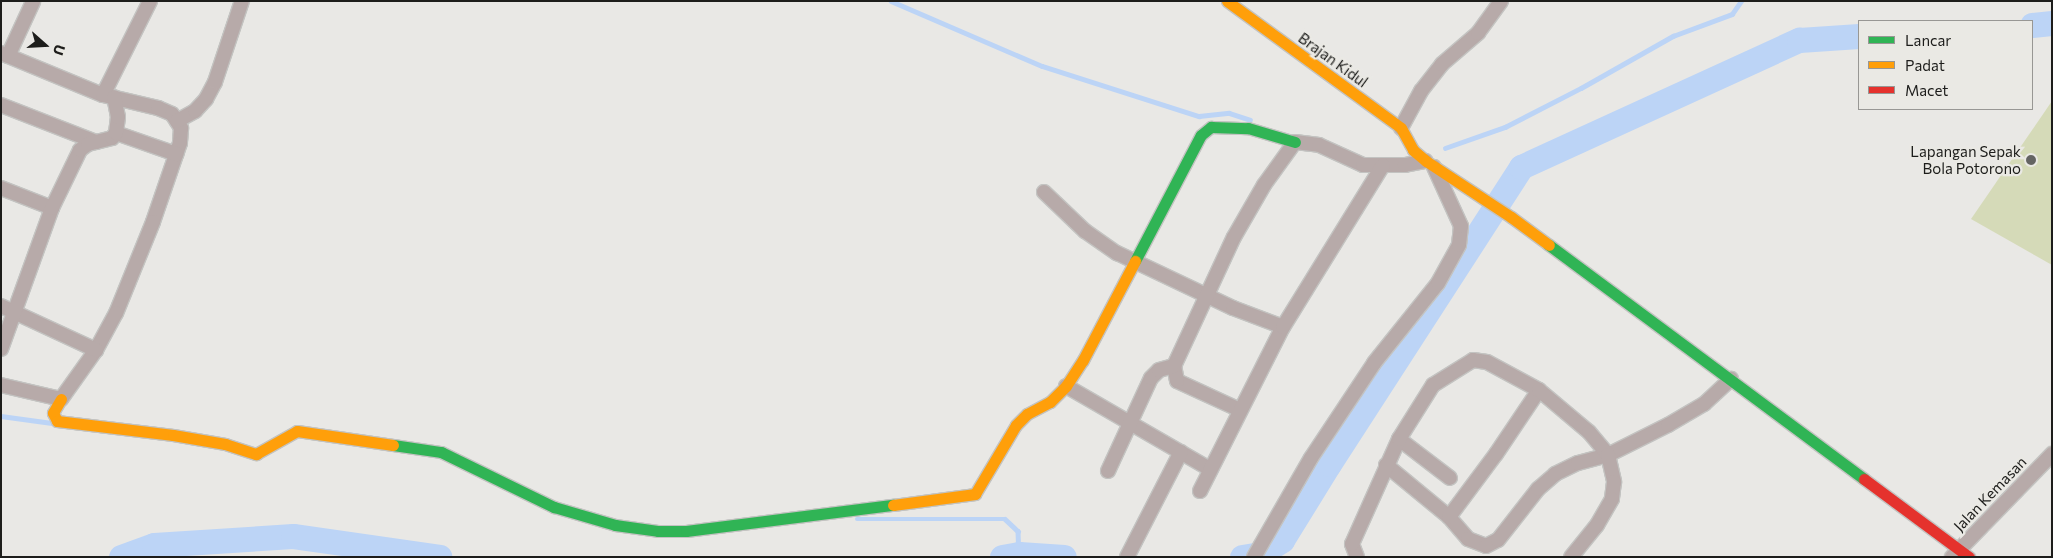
<!DOCTYPE html>
<style>
body{margin:0}
#map{position:relative;width:2053px;height:558px;overflow:hidden;background:#e9e8e5;font-family:Commissioner,sans-serif}
div>[style]{position:absolute}
.green>*{inset:0;background:#d5dab8}
.stream>*{height:4.5px;margin:-2.25px;padding:0 2.25px;transform-origin:2.25px;border-radius:2.25px;background:#bcd4f6}
.river>*{height:25px;margin:-12.5px;padding:0 12.5px;transform-origin:12.5px;border-radius:12.5px;background:#bcd4f6}
.roads{filter:drop-shadow(1px 0 #c3c3c1) drop-shadow(-1px 0 #c3c3c1) drop-shadow(0 1px #c3c3c1) drop-shadow(0 -1px #c3c3c1)}
.street>*{height:14px;margin:-7px;padding:0 7px;transform-origin:7px;border-radius:7px;background:#b7aaa9}
.fast>*{height:11px;margin:-5.5px;padding:0 5.5px;transform-origin:5.5px;border-radius:5.5px;background:#30b455}
.slow>*{height:11px;margin:-5.5px;padding:0 5.5px;transform-origin:5.5px;border-radius:5.5px;background:#ff9f0a}
.jam>*{height:11px;margin:-5.5px;padding:0 5.5px;transform-origin:5.5px;border-radius:5.5px;background:#e5322d}
.dots>*{width:14px;height:14px;translate:-50% -50%;box-sizing:border-box;border:2px solid #eae9e4;border-radius:50%}
span{translate:-50% -50%;white-space:nowrap;text-align:center;line-height:1.15;-webkit-text-stroke:4.5px #eae9e4;paint-order:stroke}
.street-label{font-size:15px;color:#1d1d1b}
.poi-label{font-size:15px;color:#1d1d1b}
.right{translate:-100% -50%;text-align:right}
.frame{position:absolute;inset:0;border:2px solid #1d1d1b;pointer-events:none}
.legend{position:absolute;left:1858px;top:20px;width:175px;height:90px;box-sizing:border-box;background:#eae9e4;border:1px solid #989794;margin:0;padding:6px 9px;list-style:none;font-size:15px;color:#1d1d1b}
.legend li{display:flex;align-items:center;gap:10px;height:25px}
.legend b{width:25px;border:1px solid #989794}
.north{position:absolute;left:20px;top:20px;width:50px;height:50px;-webkit-text-stroke:4px #eae9e4;paint-order:stroke;rotate:109deg;font-size:14px;font-weight:700;line-height:20px;text-align:center;color:#1d1d1b}
.north::after{content:'';display:block;margin:auto;width:18px;height:22px;background:#1d1d1b;clip-path:polygon(50% 0,100% 100%,50% 72%,0 100%)}
</style>
<div id="map">
<div class="green">
<div style="clip-path:polygon(2052px 101px,2052px 265px,1971px 219px)"></div>
</div>
<div class="stream">
<div style="left:891px;top:1px;width:164px;rotate:23.3deg"></div>
<div style="left:1042px;top:66px;width:165px;rotate:17.7deg"></div>
<div style="left:1199px;top:116px;width:30px;rotate:-6deg"></div>
<div style="left:1229px;top:113px;width:22px;rotate:18deg"></div>
<div style="left:1445px;top:148px;width:64px;rotate:-19.3deg"></div>
<div style="left:1505px;top:127px;width:85px;rotate:-27.2deg"></div>
<div style="left:1581px;top:88px;width:106px;rotate:-29.5deg"></div>
<div style="left:1673px;top:36px;width:63px;rotate:-20.4deg"></div>
<div style="left:1732px;top:14px;width:16px;rotate:-55deg"></div>
<div style="left:1px;top:416px;width:51px;rotate:7.8deg"></div>
<div style="left:857px;top:519px;width:148px"></div>
<div style="left:1005px;top:519px;width:18px;rotate:43deg"></div>
<div style="left:1018px;top:531px;width:23px;rotate:88deg"></div>
</div>
<div class="river">
<div style="left:2032px;top:25px;width:20px;rotate:-6deg"></div>
<div style="left:121px;top:557px;width:35px;rotate:-20deg"></div>
<div style="left:154px;top:545px;width:139px;rotate:-3.7deg"></div>
<div style="left:293px;top:536px;width:148px;rotate:8.1deg"></div>
<div style="left:1002px;top:557px;width:17px;rotate:-10deg"></div>
<div style="left:1019px;top:554px;width:45px;rotate:3.8deg"></div>
<div style="left:1242px;top:557px;width:18px;rotate:-9deg"></div>
<div style="left:1260px;top:554px;width:26px;rotate:-32deg"></div>
<div style="left:1282px;top:540px;width:89px;rotate:-58.3deg"></div>
<div style="left:1329px;top:464px;width:354px;rotate:-57.1deg"></div>
<div style="left:1521px;top:167px;width:306px;rotate:-24.6deg"></div>
<div style="left:1799px;top:40px;width:60px;rotate:-3.8deg"></div>
</div>
<div class="roads">
<div class="street">
<div style="left:1px;top:53px;width:110px;rotate:22.4deg"></div>
<div style="left:103px;top:95px;width:57px;rotate:13.3deg"></div>
<div style="left:158px;top:108px;width:15px;rotate:23deg"></div>
<div style="left:172px;top:114px;width:17px;rotate:57deg"></div>
<div style="left:181px;top:128px;width:15px;rotate:94deg"></div>
<div style="left:180px;top:143px;width:83px;rotate:108.9deg"></div>
<div style="left:153px;top:222px;width:98px;rotate:112.1deg"></div>
<div style="left:116px;top:313px;width:42px;rotate:118.4deg"></div>
<div style="left:96px;top:350px;width:60px;rotate:125.5deg"></div>
<div style="left:61px;top:399px;width:62px;rotate:-166.9deg"></div>
<div style="left:8px;top:56px;width:60px;rotate:-65.2deg"></div>
<div style="left:103px;top:95px;width:105px;rotate:-63.4deg"></div>
<div style="left:1px;top:105px;width:102px;rotate:21.3deg"></div>
<div style="left:177px;top:121px;width:21px;rotate:-29deg"></div>
<div style="left:195px;top:111px;width:16px;rotate:-47deg"></div>
<div style="left:206px;top:99px;width:19px;rotate:-62deg"></div>
<div style="left:215px;top:82px;width:85px;rotate:-71.6deg"></div>
<div style="left:1401px;top:128px;width:42px;rotate:-61.6deg"></div>
<div style="left:1421px;top:91px;width:34px;rotate:-52deg"></div>
<div style="left:1442px;top:64px;width:48px;rotate:-40.7deg"></div>
<div style="left:1478px;top:33px;width:39px;rotate:-54deg"></div>
<div style="left:116px;top:133px;width:64px;rotate:19.3deg"></div>
<div style="left:1px;top:188px;width:55px;rotate:21.4deg"></div>
<div style="left:1044px;top:192px;width:57px;rotate:43.6deg"></div>
<div style="left:1085px;top:231px;width:39px;rotate:35deg"></div>
<div style="left:1117px;top:253px;width:128px;rotate:25.4deg"></div>
<div style="left:1233px;top:308px;width:53px;rotate:20.8deg"></div>
<div style="left:1px;top:306px;width:105px;rotate:24.9deg"></div>
<div style="left:1px;top:349px;width:150px;rotate:-70.1deg"></div>
<div style="left:52px;top:208px;width:64px;rotate:-64.2deg"></div>
<div style="left:80px;top:150px;width:10px;rotate:-37deg"></div>
<div style="left:88px;top:144px;width:25px;rotate:-14deg"></div>
<div style="left:112px;top:138px;width:6px;rotate:-51deg"></div>
<div style="left:116px;top:133px;width:16px;rotate:-83deg"></div>
<div style="left:118px;top:117px;width:20px;rotate:-101deg"></div>
<div style="left:1066px;top:386px;width:166px;rotate:30deg"></div>
<div style="left:1240px;top:410px;width:69px;rotate:-155.3deg"></div>
<div style="left:1177px;top:381px;width:15px;rotate:-101deg"></div>
<div style="left:1174px;top:366px;width:142px;rotate:-65.1deg"></div>
<div style="left:1234px;top:237px;width:60px;rotate:-60deg"></div>
<div style="left:1264px;top:185px;width:53px;rotate:-54.2deg"></div>
<div style="left:1295px;top:142px;width:24px;rotate:7deg"></div>
<div style="left:1319px;top:145px;width:48px;rotate:24.4deg"></div>
<div style="left:1363px;top:165px;width:42px"></div>
<div style="left:1405px;top:165px;width:21px;rotate:-11deg"></div>
<div style="left:1399px;top:439px;width:64px;rotate:37.4deg"></div>
<div style="left:1386px;top:465px;width:82px;rotate:39.5deg"></div>
<div style="left:1449px;top:517px;width:29px;rotate:49deg"></div>
<div style="left:1468px;top:539px;width:19px;rotate:21deg"></div>
<div style="left:1486px;top:546px;width:13px;rotate:-27deg"></div>
<div style="left:1498px;top:540px;width:65px;rotate:-51.9deg"></div>
<div style="left:1538px;top:489px;width:23px;rotate:-41deg"></div>
<div style="left:1555px;top:474px;width:25px;rotate:-26deg"></div>
<div style="left:1578px;top:463px;width:31px;rotate:-15deg"></div>
<div style="left:1608px;top:455px;width:67px;rotate:-26.6deg"></div>
<div style="left:1668px;top:425px;width:42px;rotate:-30.3deg"></div>
<div style="left:1704px;top:404px;width:37px;rotate:-43deg"></div>
<div style="left:1108px;top:471px;width:102px;rotate:-65.2deg"></div>
<div style="left:1151px;top:378px;width:11px;rotate:-45deg"></div>
<div style="left:1159px;top:370px;width:16px;rotate:-15deg"></div>
<div style="left:1200px;top:491px;width:184px;rotate:-63.2deg"></div>
<div style="left:1283px;top:327px;width:190px;rotate:-58.3deg"></div>
<div style="left:1449px;top:517px;width:79px;rotate:-53.3deg"></div>
<div style="left:1496px;top:454px;width:77px;rotate:-56.1deg"></div>
<div style="left:1127px;top:557px;width:118px;rotate:-62.8deg"></div>
<div style="left:1254px;top:557px;width:114px;rotate:-60.1deg"></div>
<div style="left:1311px;top:458px;width:114px;rotate:-56.4deg"></div>
<div style="left:1374px;top:363px;width:102px;rotate:-51.3deg"></div>
<div style="left:1438px;top:283px;width:43px;rotate:-61.1deg"></div>
<div style="left:1459px;top:245px;width:19px;rotate:-84deg"></div>
<div style="left:1461px;top:226px;width:65px;rotate:-114.6deg"></div>
<div style="left:1357px;top:557px;width:14px;rotate:-111deg"></div>
<div style="left:1352px;top:544px;width:115px;rotate:-65.9deg"></div>
<div style="left:1399px;top:439px;width:64px;rotate:-57.8deg"></div>
<div style="left:1433px;top:385px;width:47px;rotate:-32deg"></div>
<div style="left:1473px;top:360px;width:14px;rotate:8deg"></div>
<div style="left:1487px;top:362px;width:59px;rotate:28.3deg"></div>
<div style="left:1539px;top:390px;width:65px;rotate:40deg"></div>
<div style="left:1589px;top:432px;width:30px;rotate:50deg"></div>
<div style="left:1608px;top:455px;width:28px;rotate:77deg"></div>
<div style="left:1614px;top:482px;width:17px;rotate:97deg"></div>
<div style="left:1612px;top:499px;width:30px;rotate:120deg"></div>
<div style="left:1597px;top:525px;width:41px;rotate:129.1deg"></div>
<div style="left:1952px;top:557px;width:144px;rotate:-45.8deg"></div>
</div>
<div class="fast">
<div style="left:1549px;top:245px;width:392px;rotate:36.6deg"></div>
<div style="left:1135px;top:261px;width:142px;rotate:-62.4deg"></div>
<div style="left:1201px;top:135px;width:13px;rotate:-39deg"></div>
<div style="left:1211px;top:127px;width:37px;rotate:2deg"></div>
<div style="left:1248px;top:128px;width:49px;rotate:16.6deg"></div>
<div style="left:393px;top:445px;width:49px;rotate:8.3deg"></div>
<div style="left:441px;top:452px;width:126px;rotate:26deg"></div>
<div style="left:554px;top:507px;width:64px;rotate:16.4deg"></div>
<div style="left:615px;top:525px;width:43px;rotate:7.9deg"></div>
<div style="left:658px;top:531px;width:28px"></div>
<div style="left:686px;top:531px;width:209px;rotate:-7.2deg"></div>
</div>
<div class="slow">
<div style="left:1227px;top:1px;width:215px;rotate:36.1deg"></div>
<div style="left:1401px;top:128px;width:25px;rotate:61deg"></div>
<div style="left:1413px;top:150px;width:17px;rotate:40deg"></div>
<div style="left:1426px;top:161px;width:102px;rotate:33.4deg"></div>
<div style="left:1511px;top:217px;width:47px;rotate:36.4deg"></div>
<div style="left:61px;top:399px;width:16px;rotate:120deg"></div>
<div style="left:53px;top:413px;width:9px;rotate:63deg"></div>
<div style="left:57px;top:421px;width:117px;rotate:6.9deg"></div>
<div style="left:173px;top:435px;width:53px;rotate:9.8deg"></div>
<div style="left:225px;top:444px;width:33px;rotate:18deg"></div>
<div style="left:256px;top:454px;width:47px;rotate:-29.3deg"></div>
<div style="left:297px;top:431px;width:97px;rotate:8.3deg"></div>
<div style="left:893px;top:505px;width:83px;rotate:-7.6deg"></div>
<div style="left:975px;top:494px;width:80px;rotate:-59.3deg"></div>
<div style="left:1016px;top:425px;width:16px;rotate:-45deg"></div>
<div style="left:1027px;top:414px;width:26px;rotate:-28deg"></div>
<div style="left:1050px;top:402px;width:23px;rotate:-45deg"></div>
<div style="left:1066px;top:386px;width:31px;rotate:-57deg"></div>
<div style="left:1083px;top:360px;width:112px;rotate:-62.3deg"></div>
</div>
<div class="jam">
<div style="left:1864px;top:479px;width:131px;rotate:36.6deg"></div>
</div>
</div>
<div class="dots">
<div style="left:2031px;top:160px;background:#646462"></div>
</div>
<div class="street-label">
<span style="left:1333px;top:60px;rotate:36deg">Brajan Kidul</span>
<span style="left:1990px;top:494px;rotate:-46deg">Jalan Kemasan</span>
</div>
<div class="poi-label">
<span class="right" style="left:2021px;top:160px">Lapangan Sepak<br>Bola Potorono</span>
</div>
<div class="frame"></div>
<ul class="legend">
<li><b style="height:6px;background:#30b455"></b>Lancar</li>
<li><b style="height:6px;background:#ff9f0a"></b>Padat</li>
<li><b style="height:6px;background:#e5322d"></b>Macet</li>
</ul>
<div class="north">U</div>
</div>
